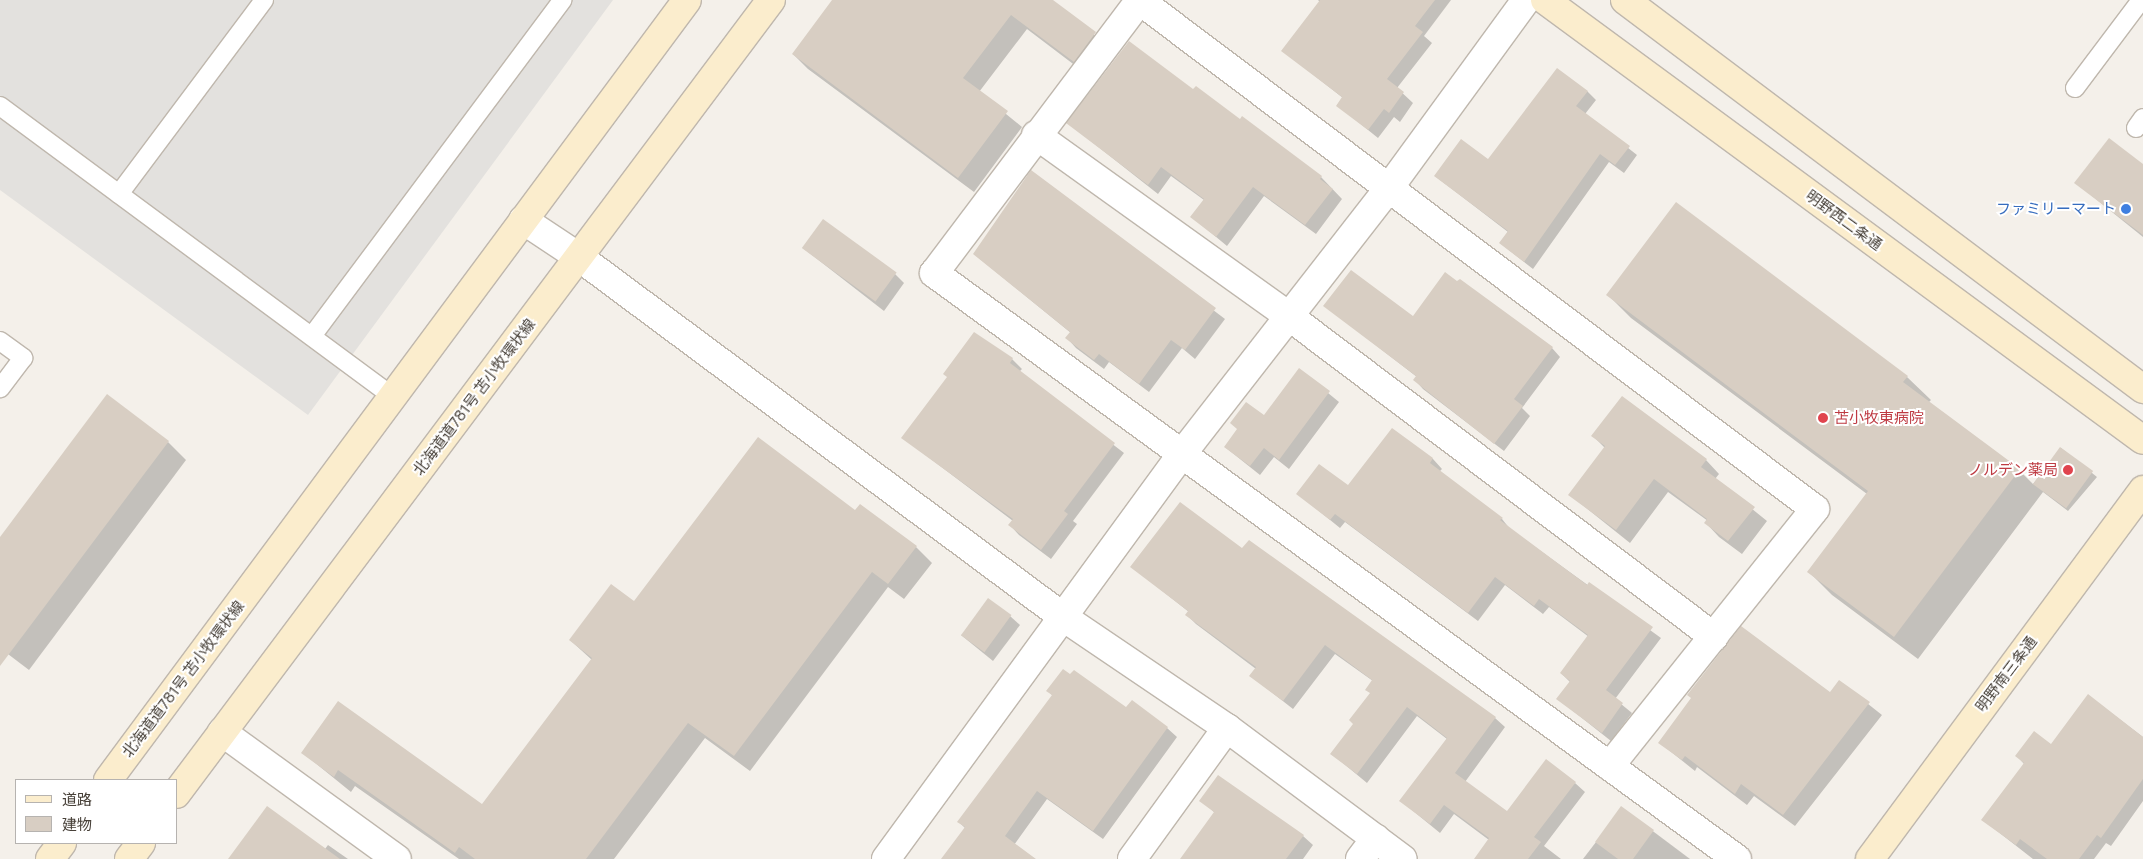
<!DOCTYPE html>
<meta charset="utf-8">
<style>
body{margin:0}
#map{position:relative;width:2143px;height:859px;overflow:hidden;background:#f4f0ea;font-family:Commissioner,"Noto Sans JP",sans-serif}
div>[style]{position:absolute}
.parking>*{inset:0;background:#e3e1de}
.shadow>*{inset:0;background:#0003}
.building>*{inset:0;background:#d8cec3;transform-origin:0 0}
.roads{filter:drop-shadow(1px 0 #bfb7ad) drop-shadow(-1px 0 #bfb7ad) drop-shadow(0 1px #bfb7ad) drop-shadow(0 -1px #bfb7ad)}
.lane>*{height:18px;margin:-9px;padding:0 9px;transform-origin:9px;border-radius:9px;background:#fff}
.street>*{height:28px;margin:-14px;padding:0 14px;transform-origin:14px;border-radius:14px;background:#fff}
.secondary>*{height:28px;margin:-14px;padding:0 14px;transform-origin:14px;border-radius:14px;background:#fbedcd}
.dots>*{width:14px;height:14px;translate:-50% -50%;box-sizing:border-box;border:2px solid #fff;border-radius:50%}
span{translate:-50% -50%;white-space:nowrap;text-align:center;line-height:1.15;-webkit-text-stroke:4px #fff;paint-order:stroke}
.shop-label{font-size:15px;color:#366cbe}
.right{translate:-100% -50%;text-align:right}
.street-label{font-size:15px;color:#484139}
.health-label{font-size:15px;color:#be3a42}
.left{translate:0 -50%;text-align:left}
.legend{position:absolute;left:15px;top:779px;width:162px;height:65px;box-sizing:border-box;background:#fff;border:1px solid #b6b3b0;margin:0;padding:6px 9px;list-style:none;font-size:15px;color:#484139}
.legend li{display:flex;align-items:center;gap:10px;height:25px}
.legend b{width:25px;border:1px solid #b6b3b0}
</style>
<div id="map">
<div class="parking">
<div style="clip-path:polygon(0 0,613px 0,308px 415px,0 190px)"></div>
</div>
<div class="shadow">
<div style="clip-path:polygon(834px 0,1051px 0,1110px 48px,1089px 76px,1027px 29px,979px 92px,1022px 127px,974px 192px,808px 69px,793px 54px)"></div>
<div style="clip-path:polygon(1318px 0,1451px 0,1424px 36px,1432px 43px,1397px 88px,1413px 103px,1400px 122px,1394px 117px,1378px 138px,1337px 105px,1343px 98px,1283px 51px,1320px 2px)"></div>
<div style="clip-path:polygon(1194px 91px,1321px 177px,1342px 199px,1316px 234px,1264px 196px,1227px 246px,1192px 217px,1204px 200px,1171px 176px,1158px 194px,1068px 123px)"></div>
<div style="clip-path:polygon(1587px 91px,1596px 100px,1585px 114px,1637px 155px,1624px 173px,1609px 162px,1533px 269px,1500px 243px,1508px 232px,1435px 176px,1488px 161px)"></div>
<div style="clip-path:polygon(2143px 165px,2143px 237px,2076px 183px)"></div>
<div style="clip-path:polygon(1031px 172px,1225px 319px,1195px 359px,1182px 348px,1149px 392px,1109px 362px,1104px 369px,1076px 348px,1067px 338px,1071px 333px,974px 254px)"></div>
<div style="clip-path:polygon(803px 248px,895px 274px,904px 283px,884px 311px)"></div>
<div style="clip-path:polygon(1608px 295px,1907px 377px,1931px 400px,1928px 403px,2019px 470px,2033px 484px,2061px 448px,2097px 477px,2068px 511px,2043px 492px,1918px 659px,1832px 595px,1809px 572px,1867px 494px,1631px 318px)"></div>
<div style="clip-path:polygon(1325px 306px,1413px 318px,1552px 348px,1560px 357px,1522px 408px,1530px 416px,1504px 451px,1423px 389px,1415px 380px,1417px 377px)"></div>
<div style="clip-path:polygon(1012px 359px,1022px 369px,1019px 372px,1124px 453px,1073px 521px,1077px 524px,1051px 559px,1019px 535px,1010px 525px,1013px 521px,903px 438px)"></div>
<div style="clip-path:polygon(1300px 370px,1339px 402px,1289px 469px,1274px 457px,1260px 475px,1225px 447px,1238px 430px,1264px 417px)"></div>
<div style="clip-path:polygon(1392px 430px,1433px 459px,1442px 469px,1439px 472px,1502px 519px,1510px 529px,1661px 638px,1615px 699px,1632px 713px,1611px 741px,1558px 699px,1570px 682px,1561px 673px,1589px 637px,1549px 607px,1543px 614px,1505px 585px,1478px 621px,1345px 522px,1340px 528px,1298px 494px,1348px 487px)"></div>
<div style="clip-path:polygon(1593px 436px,1706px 460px,1719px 474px,1715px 479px,1767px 521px,1742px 554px,1719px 537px,1706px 523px,1708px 521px,1668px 492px,1630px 543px,1570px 495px,1605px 448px)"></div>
<div style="clip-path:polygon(168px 442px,186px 460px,29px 670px,0 648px,0 539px)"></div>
<div style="clip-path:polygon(856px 512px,916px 547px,932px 563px,904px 599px,888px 587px,750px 771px,705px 738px,614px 859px,459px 859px,355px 786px,351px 792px,303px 753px,482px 806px,592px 660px,570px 640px,635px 603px)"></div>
<div style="clip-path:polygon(1243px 550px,1495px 718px,1505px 727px,1465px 782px,1507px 813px,1575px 783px,1585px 792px,1544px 846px,1561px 859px,1486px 859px,1489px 840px,1454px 814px,1440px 833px,1401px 801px,1447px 739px,1417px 716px,1367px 783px,1332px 754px,1354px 724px,1371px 694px,1373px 681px,1335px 654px,1293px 709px,1251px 676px,1256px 669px,1196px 624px,1187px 615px,1189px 612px,1132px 567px)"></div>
<div style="clip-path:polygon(1010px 616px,1020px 625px,993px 661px,961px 635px)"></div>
<div style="clip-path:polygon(1839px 681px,1882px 715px,1795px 826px,1754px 796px,1747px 805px,1697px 767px,1695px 771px,1660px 743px,1693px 699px,1830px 694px)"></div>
<div style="clip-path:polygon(1048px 691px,1127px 709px,1167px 728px,1177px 737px,1103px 839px,1047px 799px,1014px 845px,1032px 859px,942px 859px,965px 828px,959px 822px,1053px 696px)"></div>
<div style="clip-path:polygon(2089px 696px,2143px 737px,2143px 801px,2111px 846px,2106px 843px,2094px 859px,2033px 859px,1983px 820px,2024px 764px,2017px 756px,2051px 746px)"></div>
<div style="clip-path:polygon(1201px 800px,1303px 836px,1313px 845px,1303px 859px,1181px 859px,1215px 813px)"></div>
<div style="clip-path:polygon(1622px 808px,1690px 859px,1583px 859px)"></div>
<div style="clip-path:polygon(328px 845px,348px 859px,230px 859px,325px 849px)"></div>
</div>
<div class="building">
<div style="clip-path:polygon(832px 0,1053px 0,1096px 32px,1074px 62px,1011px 15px,963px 78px,1008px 111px,958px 178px,792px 54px)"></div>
<div style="clip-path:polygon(1320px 0,1435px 0,1415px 26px,1423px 32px,1387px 79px,1404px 92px,1389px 113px,1384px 109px,1368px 130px,1336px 106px,1342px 97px,1281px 51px)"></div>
<div style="clip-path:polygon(1129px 41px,1193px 89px,1196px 86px,1240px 119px,1242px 116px,1322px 176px,1320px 179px,1333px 189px,1305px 225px,1253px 187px,1216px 237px,1190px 217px,1204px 199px,1161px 167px,1148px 185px,1066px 123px)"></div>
<div style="clip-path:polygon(1557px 68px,1588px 91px,1576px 106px,1630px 146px,1615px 165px,1600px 154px,1524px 262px,1499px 243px,1508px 231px,1434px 176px,1461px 139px,1488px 159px)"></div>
<div style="clip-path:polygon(2109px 138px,2143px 164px,2143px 235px,2074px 183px)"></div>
<div style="clip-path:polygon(1031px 170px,1216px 308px,1185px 350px,1171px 340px,1139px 384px,1099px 354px,1094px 360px,1065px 338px,1070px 332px,973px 254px)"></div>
<div style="clip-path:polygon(1676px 202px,1908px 376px,1903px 382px,2020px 469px,1894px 637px,1807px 572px,1868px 491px,1606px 295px)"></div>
<div style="left:823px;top:219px;width:91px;height:36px;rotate:36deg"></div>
<div style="clip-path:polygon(1351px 270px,1413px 316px,1445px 272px,1457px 281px,1460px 279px,1553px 347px,1514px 399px,1523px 406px,1494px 444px,1413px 380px,1416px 376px,1323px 306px)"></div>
<div style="clip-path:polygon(974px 332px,1013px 358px,1010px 363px,1115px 443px,1064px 511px,1068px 514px,1041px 550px,1008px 525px,1013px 519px,901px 438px,947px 377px,943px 374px)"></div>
<div style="clip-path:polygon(1299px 368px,1330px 391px,1279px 460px,1264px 448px,1250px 466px,1224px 447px,1237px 429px,1230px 423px,1246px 402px,1264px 415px)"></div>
<div style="clip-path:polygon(107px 394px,169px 441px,0 666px,0 537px)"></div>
<div style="clip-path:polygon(1622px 396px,1707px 459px,1701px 467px,1755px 507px,1728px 541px,1704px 523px,1707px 519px,1654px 479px,1616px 530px,1568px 495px,1605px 446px,1591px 436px)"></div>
<div style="clip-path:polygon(1392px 428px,1433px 458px,1430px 463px,1503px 518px,1500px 520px,1587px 585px,1589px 582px,1653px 627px,1606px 690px,1623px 703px,1602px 733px,1556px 699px,1570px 681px,1560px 673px,1588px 635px,1539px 599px,1534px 606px,1495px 577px,1468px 613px,1335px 514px,1330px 520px,1296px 494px,1319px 464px,1348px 485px)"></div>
<div style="clip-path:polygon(758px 437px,855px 510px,860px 504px,917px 546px,888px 584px,872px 572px,734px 756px,688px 723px,586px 859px,475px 859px,459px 847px,455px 853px,338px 770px,334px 777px,301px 753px,338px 701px,482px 804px,592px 658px,569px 640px,611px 584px,634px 601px)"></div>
<div style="left:2060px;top:447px;width:41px;height:46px;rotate:36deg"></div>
<div style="clip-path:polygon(1180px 502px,1242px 548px,1249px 540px,1496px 717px,1455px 773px,1507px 811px,1546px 759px,1576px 782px,1534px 837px,1541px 842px,1528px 859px,1474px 859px,1489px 838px,1444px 805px,1430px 824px,1399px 801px,1447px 738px,1407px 707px,1357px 774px,1330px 754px,1353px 724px,1349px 720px,1370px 693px,1365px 690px,1372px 680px,1325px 645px,1283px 701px,1249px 676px,1256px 667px,1185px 615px,1188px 611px,1130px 567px)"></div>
<div style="left:988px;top:598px;width:29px;height:46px;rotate:36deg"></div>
<div style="clip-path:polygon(1741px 626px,1830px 692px,1839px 680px,1870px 702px,1783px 815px,1741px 784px,1735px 794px,1685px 756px,1682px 760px,1658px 743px,1691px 698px,1687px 695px)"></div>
<div style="clip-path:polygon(1063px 669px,1070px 674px,1074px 670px,1126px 707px,1132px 700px,1168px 727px,1093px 831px,1037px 791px,1005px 836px,1036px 859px,941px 859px,965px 827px,957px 822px,1052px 695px,1046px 691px)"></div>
<div style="clip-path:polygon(2088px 694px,2143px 737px,2143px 779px,2101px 838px,2097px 835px,2079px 859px,2047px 859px,2020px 839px,2016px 845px,1981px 820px,2024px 763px,2015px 756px,2034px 731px,2051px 744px)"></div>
<div style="clip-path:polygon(1218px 775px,1304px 835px,1286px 859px,1180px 859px,1214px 812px,1199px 801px)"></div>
<div style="clip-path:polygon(267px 806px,340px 859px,228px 859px)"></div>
<div style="clip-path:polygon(1621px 806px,1654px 830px,1633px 859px,1618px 859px,1595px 842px)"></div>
</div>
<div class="roads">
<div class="lane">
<div style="left:2075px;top:88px;width:110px;rotate:-53.1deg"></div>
<div style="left:0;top:106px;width:488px;rotate:36.5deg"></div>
<div style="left:2136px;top:128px;width:12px;rotate:-55deg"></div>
<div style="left:119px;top:194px;width:242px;rotate:-53.2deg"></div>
<div style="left:312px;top:336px;width:419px;rotate:-53.3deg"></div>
<div style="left:0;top:341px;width:29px;rotate:36deg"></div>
<div style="left:23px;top:358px;width:38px;rotate:127deg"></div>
</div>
<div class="street">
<div style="left:1139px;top:0;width:846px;rotate:36.98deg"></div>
<div style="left:1815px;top:509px;width:329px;rotate:128.6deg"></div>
<div style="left:1140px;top:0;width:342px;rotate:127deg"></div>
<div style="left:934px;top:273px;width:994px;rotate:36.12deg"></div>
<div style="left:1036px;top:135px;width:312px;rotate:35.6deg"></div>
<div style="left:1290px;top:317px;width:531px;rotate:37.04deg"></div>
<div style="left:523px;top:220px;width:67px;rotate:33.5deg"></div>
<div style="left:579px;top:257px;width:603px;rotate:36.64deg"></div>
<div style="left:1063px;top:617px;width:198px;rotate:34.1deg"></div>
<div style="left:1227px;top:728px;width:219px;rotate:36.7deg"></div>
<div style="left:222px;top:732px;width:216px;rotate:36deg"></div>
<div style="left:886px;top:859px;width:500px;rotate:-53.86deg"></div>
<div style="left:1181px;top:455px;width:338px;rotate:-52.1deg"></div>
<div style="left:1389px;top:188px;width:233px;rotate:-53.9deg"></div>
<div style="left:1132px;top:859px;width:162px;rotate:-54.1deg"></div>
<div style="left:1360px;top:859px;width:26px;rotate:-53deg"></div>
</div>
<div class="secondary">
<div style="left:1545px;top:0;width:742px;rotate:36.35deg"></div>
<div style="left:1625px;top:0;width:648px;rotate:36.91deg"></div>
<div style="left:108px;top:780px;width:971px;rotate:-53.41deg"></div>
<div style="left:176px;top:794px;width:992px;rotate:-53.15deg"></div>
<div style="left:50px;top:859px;width:20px;rotate:-53deg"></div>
<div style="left:129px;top:859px;width:20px;rotate:-53deg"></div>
<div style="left:1870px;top:859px;width:459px;rotate:-53.5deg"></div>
</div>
</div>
<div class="dots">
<div style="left:2126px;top:209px;background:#3f7fe0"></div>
<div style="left:1823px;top:418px;background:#e0444e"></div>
<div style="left:2068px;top:470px;background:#e0444e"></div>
</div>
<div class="shop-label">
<span class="right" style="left:2116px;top:209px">ファミリーマート</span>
</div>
<div class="street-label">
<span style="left:1844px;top:220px;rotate:36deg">明野西二条通</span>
<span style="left:474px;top:397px;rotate:-53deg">北海道道781号 苫小牧環状線</span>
<span style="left:2006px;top:674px;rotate:-53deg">明野南三条通</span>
<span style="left:183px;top:679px;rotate:-53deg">北海道道781号 苫小牧環状線</span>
</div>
<div class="health-label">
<span class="left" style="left:1834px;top:418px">苫小牧東病院</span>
<span class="right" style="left:2058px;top:470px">ノルデン薬局</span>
</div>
<ul class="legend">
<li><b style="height:6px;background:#fbedcd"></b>道路</li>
<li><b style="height:14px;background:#d8cec3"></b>建物</li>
</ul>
</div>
